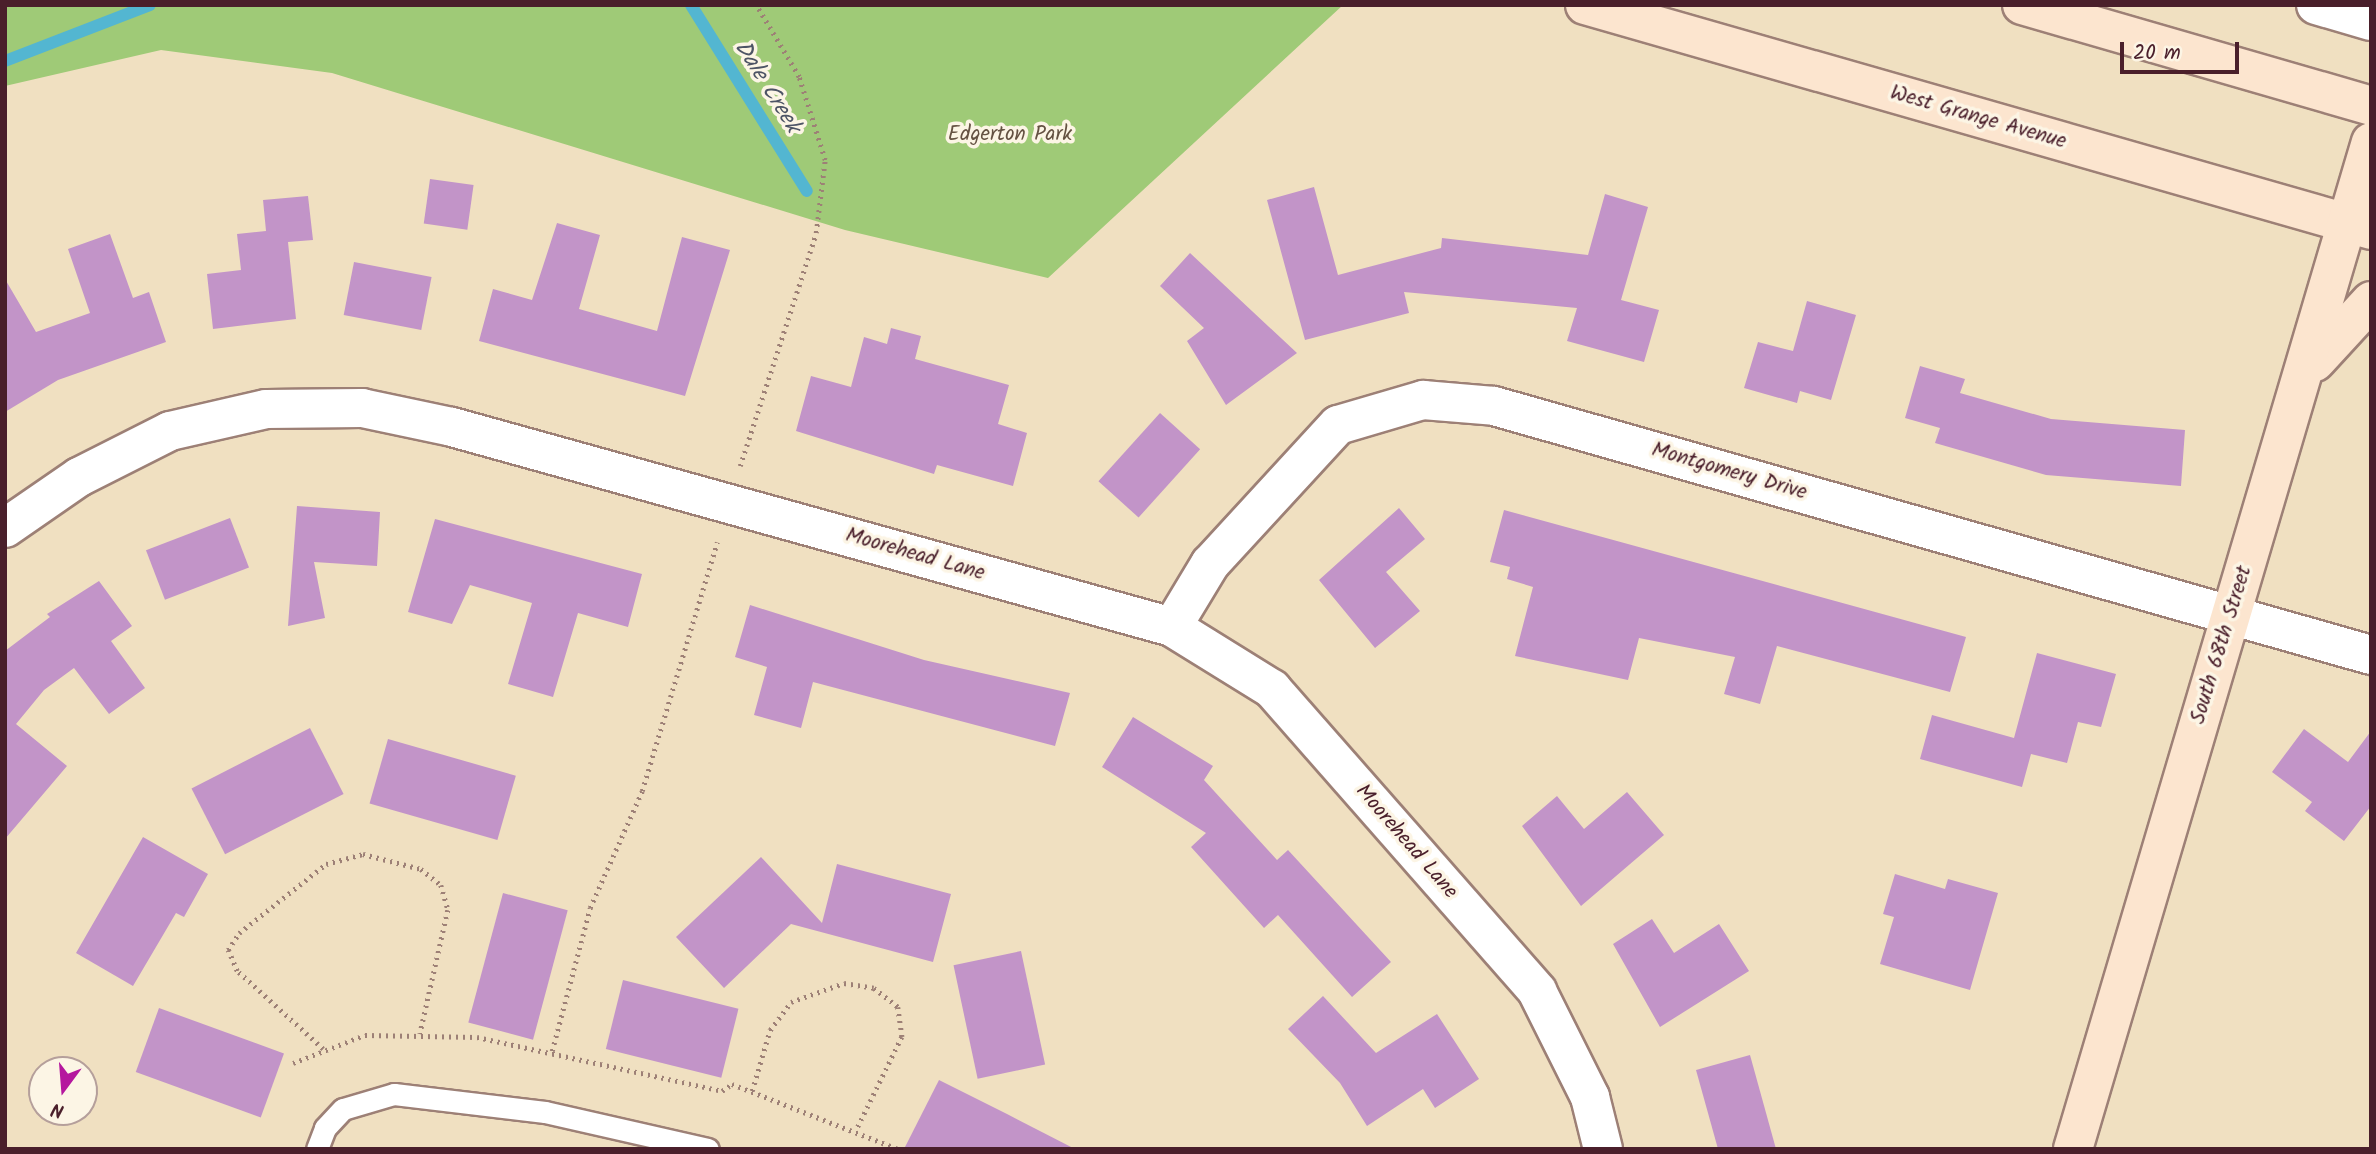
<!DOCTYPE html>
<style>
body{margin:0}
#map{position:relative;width:2376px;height:1154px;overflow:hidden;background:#f0e0c1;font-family:Kalam,sans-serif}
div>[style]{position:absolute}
.green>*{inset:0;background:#9fca77}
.stream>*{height:12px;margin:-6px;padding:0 6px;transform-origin:6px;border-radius:6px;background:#53b6d1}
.building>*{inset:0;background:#c294c8;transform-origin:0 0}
.path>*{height:4.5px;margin-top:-2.25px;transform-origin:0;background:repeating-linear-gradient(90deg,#9d8076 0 2px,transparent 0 7px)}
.roads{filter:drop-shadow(2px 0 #9d8076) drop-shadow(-2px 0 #9d8076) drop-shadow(0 2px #9d8076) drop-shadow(0 -2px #9d8076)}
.lane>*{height:21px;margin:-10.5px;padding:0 10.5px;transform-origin:10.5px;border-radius:10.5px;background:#fff}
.street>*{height:38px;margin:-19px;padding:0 19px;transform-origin:19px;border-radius:19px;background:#fff}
.secondary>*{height:38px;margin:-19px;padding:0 19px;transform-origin:19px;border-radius:19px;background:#fce5cf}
span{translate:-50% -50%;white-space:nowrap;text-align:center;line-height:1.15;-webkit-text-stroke:7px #fcf5e5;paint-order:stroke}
.street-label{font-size:21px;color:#4a1f2b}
.park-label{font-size:21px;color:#645242}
.water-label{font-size:23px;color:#4d5465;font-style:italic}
.frame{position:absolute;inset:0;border:7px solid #4a1f2b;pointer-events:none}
.north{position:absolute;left:28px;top:1056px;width:70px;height:70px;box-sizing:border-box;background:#fcf5e5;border:2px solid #b59f9b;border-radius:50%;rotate:196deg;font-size:19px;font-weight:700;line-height:28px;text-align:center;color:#4a1f2b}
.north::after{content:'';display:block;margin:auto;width:24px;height:32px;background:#b5179e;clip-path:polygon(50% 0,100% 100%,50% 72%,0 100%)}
.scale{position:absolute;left:2120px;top:42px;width:119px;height:32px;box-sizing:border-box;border:4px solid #4a1f2b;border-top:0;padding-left:9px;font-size:21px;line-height:24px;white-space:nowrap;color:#4a1f2b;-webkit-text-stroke:5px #fcf5e5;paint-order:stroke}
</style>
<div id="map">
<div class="green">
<div style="clip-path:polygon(5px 5px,1343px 5px,1048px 278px,845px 230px,332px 73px,161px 50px,5px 86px)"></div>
</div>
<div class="stream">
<div style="left:691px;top:5px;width:219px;rotate:58.1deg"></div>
<div style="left:5px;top:61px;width:155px;rotate:-21.1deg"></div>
</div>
<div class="building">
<div style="left:430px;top:179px;width:44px;height:45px;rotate:8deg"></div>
<div style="clip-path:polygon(1314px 187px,1338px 275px,1441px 248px,1442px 238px,1588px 255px,1605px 194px,1648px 207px,1621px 300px,1659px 310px,1644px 362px,1567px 341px,1577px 308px,1404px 292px,1409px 313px,1305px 340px,1267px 200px)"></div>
<div style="clip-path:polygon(308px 196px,313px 240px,288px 242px,296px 319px,213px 329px,207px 274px,241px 270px,237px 234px,266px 231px,263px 200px)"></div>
<div style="clip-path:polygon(557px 223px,600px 235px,579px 309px,657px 331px,682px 237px,730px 250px,685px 396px,479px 341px,493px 289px,532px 300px)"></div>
<div style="clip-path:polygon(110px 234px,133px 298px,149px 292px,166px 342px,58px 380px,5px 412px,5px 279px,36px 332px,90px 313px,68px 249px)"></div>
<div style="clip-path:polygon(1190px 253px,1297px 353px,1226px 405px,1187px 341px,1204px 328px,1160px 286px)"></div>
<div style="left:354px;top:262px;width:79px;height:54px;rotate:11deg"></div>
<div style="clip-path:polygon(1807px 301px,1856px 315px,1831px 400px,1800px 391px,1797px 403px,1744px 388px,1758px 342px,1793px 351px)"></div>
<div style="clip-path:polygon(891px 328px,921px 336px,915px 359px,1009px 385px,998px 424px,1027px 433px,1013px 486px,937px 465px,934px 474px,796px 431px,811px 376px,851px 387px,864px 337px,887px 344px)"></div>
<div style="clip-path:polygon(1920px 366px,1965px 379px,1960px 393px,2051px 419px,2185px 430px,2181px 486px,2046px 475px,1935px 443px,1940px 428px,1905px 418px)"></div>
<div style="left:1160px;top:413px;width:54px;height:92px;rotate:42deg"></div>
<div style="clip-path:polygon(297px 506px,380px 512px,377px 566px,314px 562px,325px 618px,288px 626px)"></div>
<div style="clip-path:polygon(1399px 508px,1425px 539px,1386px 572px,1420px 611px,1375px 648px,1319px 580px)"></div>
<div style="clip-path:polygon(1504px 510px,1966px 637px,1950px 692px,1777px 646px,1760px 704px,1724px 694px,1735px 657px,1639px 638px,1628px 680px,1515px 656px,1533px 587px,1507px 579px,1510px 567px,1490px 562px)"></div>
<div style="left:230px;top:518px;width:53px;height:90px;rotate:69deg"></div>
<div style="clip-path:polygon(435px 519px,642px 574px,628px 627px,578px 613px,553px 697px,508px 684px,532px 603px,470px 585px,452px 624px,408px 612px)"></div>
<div style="clip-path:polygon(99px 581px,132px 626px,111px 641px,145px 688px,109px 714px,74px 668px,44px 690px,16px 724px,67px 766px,5px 839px,5px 651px,50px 617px,47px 614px)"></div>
<div style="clip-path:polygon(750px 605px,924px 660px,1070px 693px,1055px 746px,813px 682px,801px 728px,754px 715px,767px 667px,735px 657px)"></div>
<div style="clip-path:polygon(2037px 653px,2116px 674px,2101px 727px,2078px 722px,2067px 763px,2031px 754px,2022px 787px,1920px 759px,1932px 715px,2014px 738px)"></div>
<div style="clip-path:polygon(1133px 717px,1213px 766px,1204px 780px,1277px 860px,1288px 850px,1391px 962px,1352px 997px,1278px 915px,1264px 928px,1191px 847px,1206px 833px,1102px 767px)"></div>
<div style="left:310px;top:728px;width:74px;height:133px;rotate:63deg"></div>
<div style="clip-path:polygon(2304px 729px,2348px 762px,2371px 731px,2371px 806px,2344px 841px,2305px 811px,2312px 802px,2272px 772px)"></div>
<div style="left:388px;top:739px;width:133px;height:67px;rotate:16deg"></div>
<div style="clip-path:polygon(1627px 792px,1664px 835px,1581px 906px,1522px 826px,1557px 796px,1584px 829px)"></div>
<div style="clip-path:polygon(143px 837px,208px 874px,184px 917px,176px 913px,133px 986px,76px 953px)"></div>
<div style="clip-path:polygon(761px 857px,822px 923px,837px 864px,951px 894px,933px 962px,791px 924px,724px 988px,676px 937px)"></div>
<div style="clip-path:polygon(1895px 874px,1945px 889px,1948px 879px,1998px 893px,1970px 990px,1880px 964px,1894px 917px,1883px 914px)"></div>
<div style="left:503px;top:893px;width:67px;height:134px;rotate:15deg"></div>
<div style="clip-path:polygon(1652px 919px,1674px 953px,1719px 924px,1749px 971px,1660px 1027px,1613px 944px)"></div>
<div style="left:1021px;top:951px;width:116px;height:69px;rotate:78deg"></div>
<div style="left:623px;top:980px;width:119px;height:71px;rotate:14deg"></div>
<div style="clip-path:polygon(1323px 996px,1376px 1053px,1437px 1014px,1479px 1079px,1435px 1108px,1423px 1089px,1367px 1126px,1340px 1083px,1288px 1029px)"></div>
<div style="left:159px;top:1008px;width:133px;height:68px;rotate:20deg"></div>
<div style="clip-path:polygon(1750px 1055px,1776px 1149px,1718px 1149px,1696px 1070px)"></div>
<div style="clip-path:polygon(939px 1080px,1007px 1114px,1075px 1149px,904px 1149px)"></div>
</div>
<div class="path">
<div style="left:740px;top:466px;width:245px;rotate:-71.9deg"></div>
<div style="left:816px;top:233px;width:74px;rotate:-83deg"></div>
<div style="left:825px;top:160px;width:87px;rotate:-107.4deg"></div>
<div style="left:799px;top:77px;width:84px;rotate:-120.8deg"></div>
<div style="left:323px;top:1049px;width:116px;rotate:-137.8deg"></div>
<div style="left:237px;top:971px;width:23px;rotate:-113deg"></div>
<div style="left:228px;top:950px;width:20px;rotate:-57deg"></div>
<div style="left:239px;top:933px;width:111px;rotate:-38.4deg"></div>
<div style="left:326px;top:864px;width:38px;rotate:-15deg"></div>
<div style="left:363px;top:854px;width:60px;rotate:14.5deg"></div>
<div style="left:421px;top:869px;width:26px;rotate:39deg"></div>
<div style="left:441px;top:885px;width:26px;rotate:74deg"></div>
<div style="left:448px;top:910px;width:127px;rotate:102.7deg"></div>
<div style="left:552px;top:1051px;width:148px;rotate:-75.1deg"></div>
<div style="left:590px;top:908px;width:128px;rotate:-66deg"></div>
<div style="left:642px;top:791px;width:260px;rotate:-73.2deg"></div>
<div style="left:293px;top:1063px;width:77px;rotate:-21.3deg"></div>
<div style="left:365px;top:1035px;width:112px;rotate:1deg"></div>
<div style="left:477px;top:1037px;width:251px;rotate:12.4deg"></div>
<div style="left:722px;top:1091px;width:12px;rotate:-35deg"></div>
<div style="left:732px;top:1084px;width:178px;rotate:21.4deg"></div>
<div style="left:752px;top:1091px;width:64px;rotate:-73.6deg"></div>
<div style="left:770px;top:1030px;width:35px;rotate:-53deg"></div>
<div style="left:791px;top:1002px;width:56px;rotate:-19.7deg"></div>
<div style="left:844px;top:983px;width:30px;rotate:9deg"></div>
<div style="left:874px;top:988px;width:31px;rotate:38deg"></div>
<div style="left:898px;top:1007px;width:30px;rotate:82deg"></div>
<div style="left:902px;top:1037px;width:102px;rotate:116.1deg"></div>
</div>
<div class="roads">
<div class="lane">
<div style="left:317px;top:1149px;width:22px;rotate:-69deg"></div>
<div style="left:325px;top:1128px;width:26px;rotate:-47deg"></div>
<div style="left:343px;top:1109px;width:53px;rotate:-16.4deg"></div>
<div style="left:394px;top:1094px;width:152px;rotate:6.8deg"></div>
<div style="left:545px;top:1112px;width:167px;rotate:12.8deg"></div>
</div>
<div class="street">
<div style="left:2316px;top:5px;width:57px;rotate:16.2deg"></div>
<div style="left:5px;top:528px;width:90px;rotate:-34.6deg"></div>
<div style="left:79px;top:477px;width:102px;rotate:-26.8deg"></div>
<div style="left:170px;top:431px;width:98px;rotate:-12.9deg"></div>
<div style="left:266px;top:409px;width:96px;rotate:-0.6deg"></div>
<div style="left:362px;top:408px;width:92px;rotate:11.9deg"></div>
<div style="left:452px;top:427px;width:747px;rotate:15.52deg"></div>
<div style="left:1172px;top:627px;width:118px;rotate:31.8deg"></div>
<div style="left:1272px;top:689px;width:402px;rotate:48.7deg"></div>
<div style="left:1537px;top:991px;width:119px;rotate:63.4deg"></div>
<div style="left:1590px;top:1097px;width:54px;rotate:76deg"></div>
<div style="left:1172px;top:627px;width:74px;rotate:-58.9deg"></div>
<div style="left:1210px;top:564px;width:189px;rotate:-47.4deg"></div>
<div style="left:1338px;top:425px;width:89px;rotate:-16.4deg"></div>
<div style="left:1423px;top:400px;width:71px;rotate:4.8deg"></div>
<div style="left:1494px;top:406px;width:912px;rotate:15.85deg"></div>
</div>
<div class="secondary">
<div style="left:1585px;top:5px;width:818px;rotate:15.97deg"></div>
<div style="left:2022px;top:5px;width:363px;rotate:16.1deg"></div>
<div style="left:2315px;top:362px;width:83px;rotate:-47.4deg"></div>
<div style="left:2073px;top:1149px;width:1050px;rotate:-73.52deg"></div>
</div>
</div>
<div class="street-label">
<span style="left:1978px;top:118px;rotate:16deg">West Grange Avenue</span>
<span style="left:1729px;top:472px;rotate:16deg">Montgomery Drive</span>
<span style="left:915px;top:555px;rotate:16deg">Moorehead Lane</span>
<span style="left:2222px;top:645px;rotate:-73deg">South 68th Street</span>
<span style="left:1406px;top:842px;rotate:49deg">Moorehead Lane</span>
</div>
<div class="park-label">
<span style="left:1010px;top:135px">Edgerton Park</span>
</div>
<div class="water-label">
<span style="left:767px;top:87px;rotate:58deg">Dale Creek</span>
</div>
<div class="frame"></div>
<div class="north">N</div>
<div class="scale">20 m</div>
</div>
